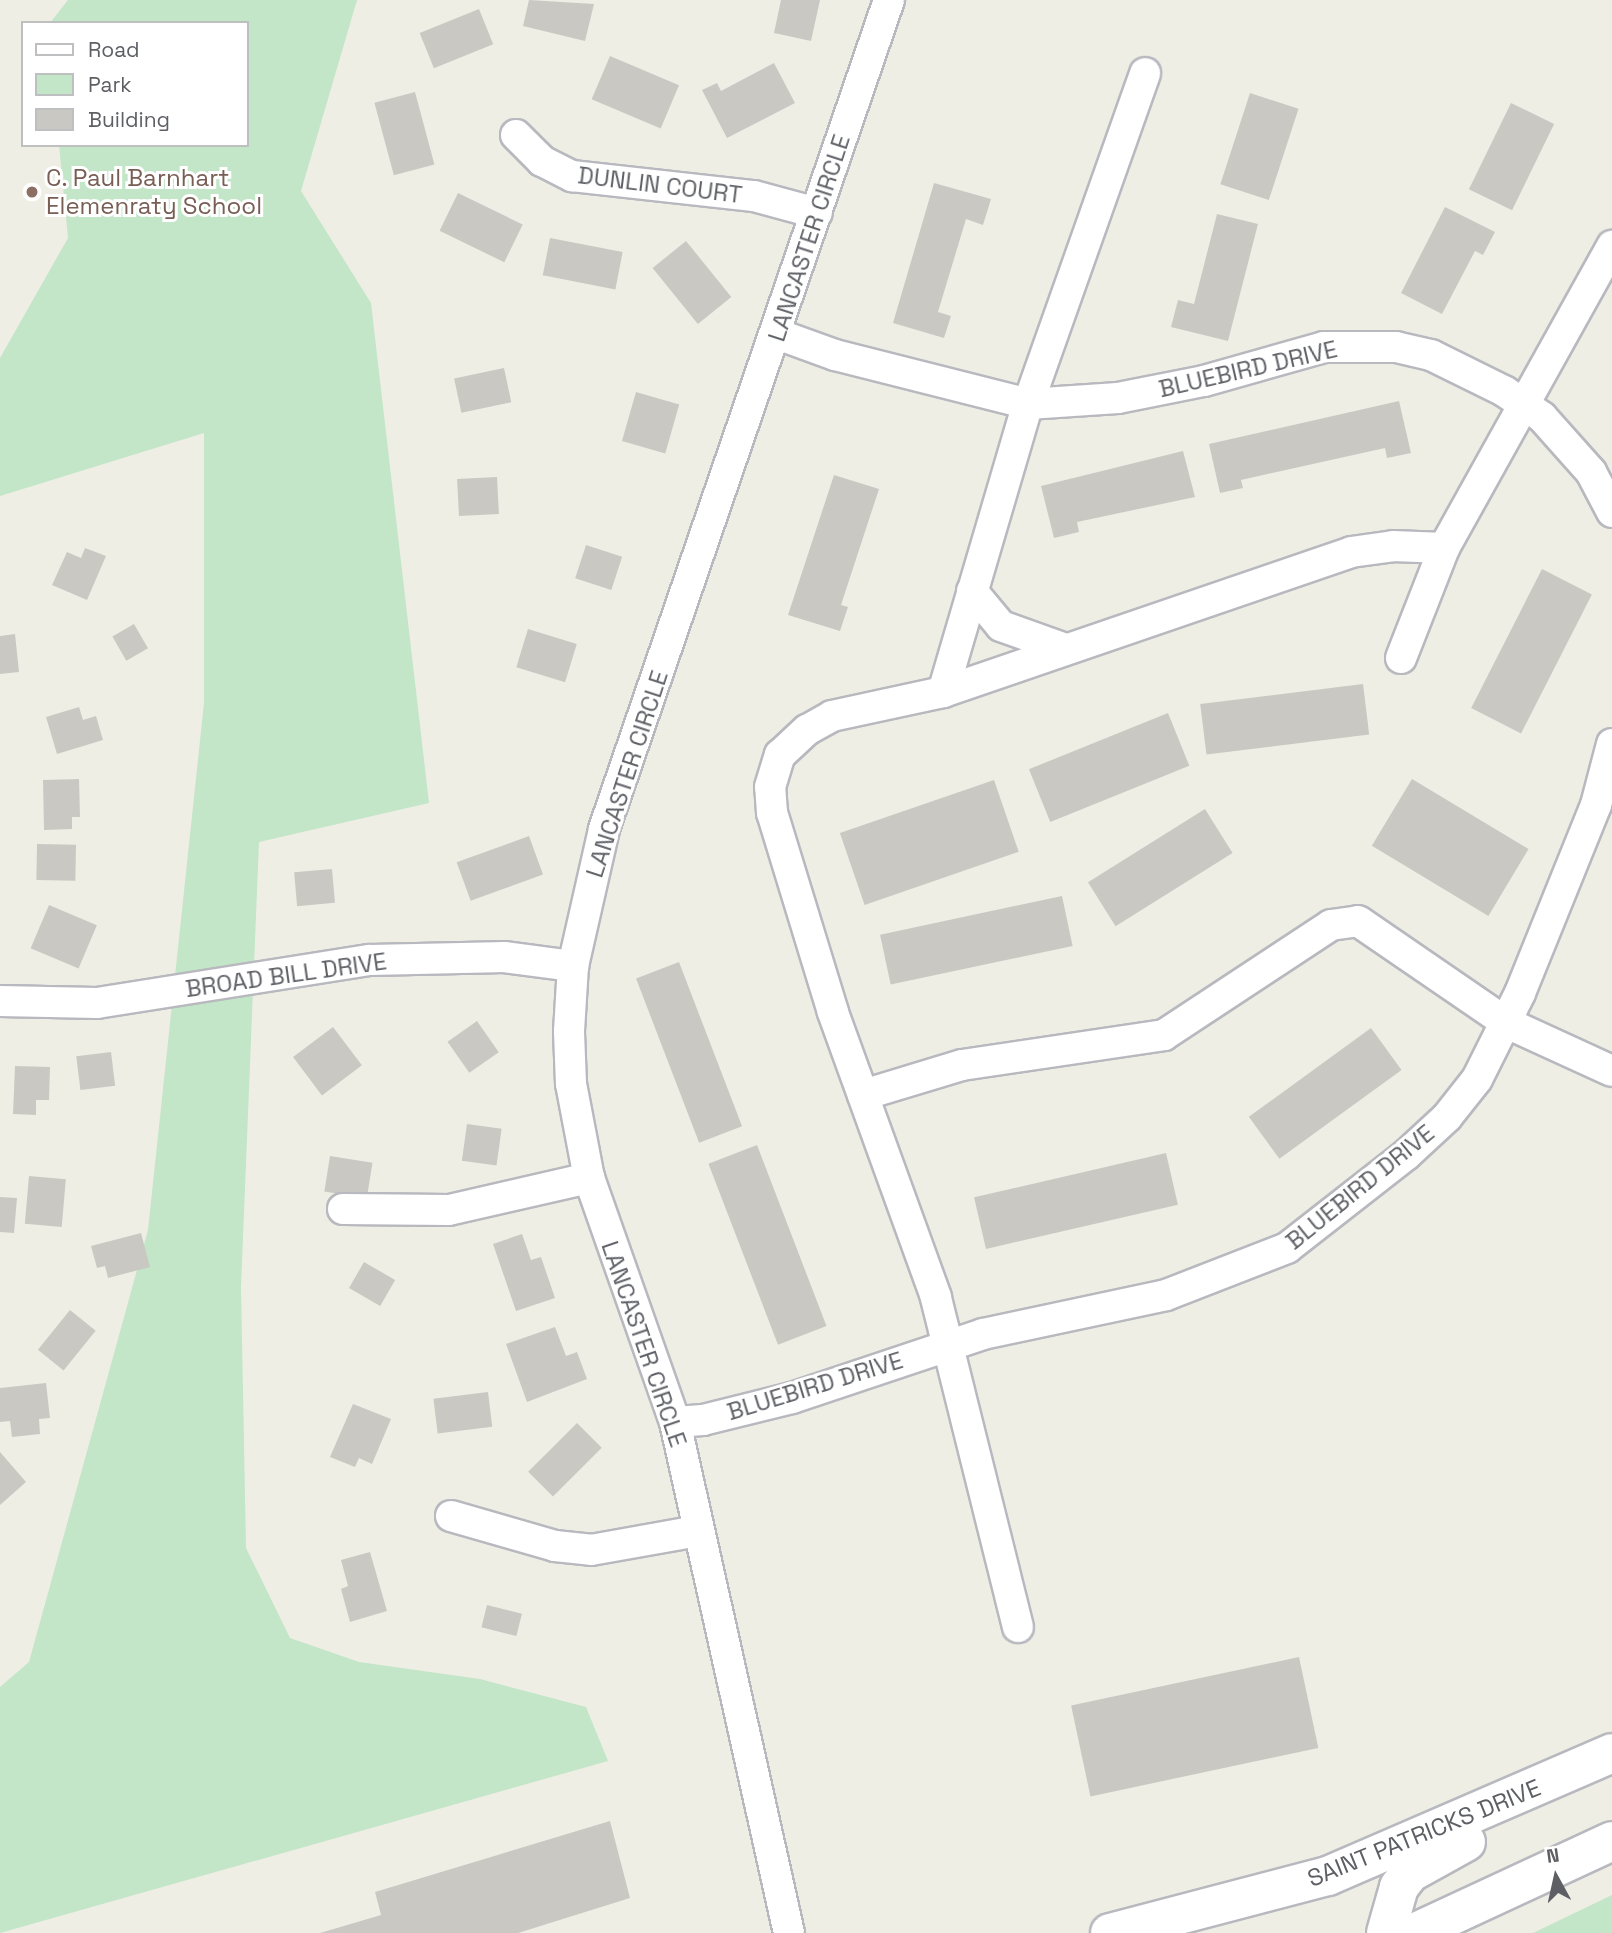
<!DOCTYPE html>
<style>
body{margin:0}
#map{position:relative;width:1612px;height:1933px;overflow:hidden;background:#efeee5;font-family:"Space Grotesk",sans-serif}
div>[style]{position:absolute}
.green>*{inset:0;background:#c3e5c8}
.building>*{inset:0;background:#cac8c2;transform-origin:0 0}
.roads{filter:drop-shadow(2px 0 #b8b9bf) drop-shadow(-2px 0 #b8b9bf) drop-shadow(0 2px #b8b9bf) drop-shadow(0 -2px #b8b9bf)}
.minor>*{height:30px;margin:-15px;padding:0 15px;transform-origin:15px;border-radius:15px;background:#fff}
.secondary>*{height:38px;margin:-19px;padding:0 19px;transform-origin:19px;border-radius:19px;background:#fff}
.dots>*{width:19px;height:19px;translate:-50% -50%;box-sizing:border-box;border:4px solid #fff;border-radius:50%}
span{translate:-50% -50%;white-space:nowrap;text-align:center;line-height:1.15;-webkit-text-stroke:6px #fff;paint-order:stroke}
.education-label{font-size:24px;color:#785e54}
.left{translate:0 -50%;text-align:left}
.street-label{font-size:24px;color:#5d5f65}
.legend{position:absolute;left:21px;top:21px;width:228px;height:126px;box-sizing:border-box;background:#fff;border:2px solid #bebfc1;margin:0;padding:9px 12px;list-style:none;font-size:21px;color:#5d5f65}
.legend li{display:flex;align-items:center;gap:14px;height:35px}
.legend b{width:35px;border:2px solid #bebfc1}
.north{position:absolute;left:1521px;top:1842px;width:70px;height:70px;-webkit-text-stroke:5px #fff;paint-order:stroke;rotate:352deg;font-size:19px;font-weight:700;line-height:28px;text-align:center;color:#5d5f65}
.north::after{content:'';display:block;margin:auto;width:24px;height:32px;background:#5d5f65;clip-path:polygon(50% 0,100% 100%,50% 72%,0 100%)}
</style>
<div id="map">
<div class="green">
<div style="clip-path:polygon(68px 0,357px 0,301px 191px,371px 303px,429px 803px,259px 842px,241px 1287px,246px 1548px,290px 1638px,359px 1662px,480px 1679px,586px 1707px,608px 1761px,0 1933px,0 1687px,29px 1662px,148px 1230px,204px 703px,204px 433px,0 496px,0 358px,68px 238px,59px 145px,247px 145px,247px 23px,50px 23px)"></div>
<div style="clip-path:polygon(1612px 1895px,1612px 1933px,1533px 1933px)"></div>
</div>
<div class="building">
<div style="clip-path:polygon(529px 0,594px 4px,585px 41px,523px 26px)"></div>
<div style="clip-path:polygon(781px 0,820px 0,811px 41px,774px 33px)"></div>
<div style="left:479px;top:9px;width:38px;height:64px;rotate:68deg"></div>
<div style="left:610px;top:56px;width:75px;height:47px;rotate:23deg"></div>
<div style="clip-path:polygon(774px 63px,795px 103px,727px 138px,702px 90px,717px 83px,721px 91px)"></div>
<div style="left:415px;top:92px;width:75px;height:42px;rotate:75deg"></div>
<div style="left:1250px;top:93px;width:51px;height:96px;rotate:18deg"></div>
<div style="left:1511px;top:103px;width:48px;height:96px;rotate:26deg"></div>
<div style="clip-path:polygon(934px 183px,991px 199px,983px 225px,966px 219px,938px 312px,951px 316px,944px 338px,893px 323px)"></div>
<div style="left:458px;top:193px;width:72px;height:42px;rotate:26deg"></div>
<div style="clip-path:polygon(1445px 207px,1495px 232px,1483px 255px,1475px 251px,1442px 314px,1401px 293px)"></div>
<div style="clip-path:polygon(1217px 214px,1258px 224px,1228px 341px,1171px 327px,1178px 300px,1194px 304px)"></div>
<div style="left:550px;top:238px;width:74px;height:38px;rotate:11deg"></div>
<div style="left:686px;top:241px;width:72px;height:43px;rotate:51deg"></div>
<div style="left:504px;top:368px;width:35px;height:51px;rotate:78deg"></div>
<div style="left:636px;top:392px;width:45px;height:51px;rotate:16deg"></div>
<div style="clip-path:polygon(1399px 401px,1411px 453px,1387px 458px,1385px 448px,1241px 480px,1243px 488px,1220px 493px,1209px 444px)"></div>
<div style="clip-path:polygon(1183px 451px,1195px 497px,1077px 522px,1079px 532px,1054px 538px,1041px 486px)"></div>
<div style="clip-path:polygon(834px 475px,879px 489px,841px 605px,848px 607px,840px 631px,788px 615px)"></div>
<div style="left:497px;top:477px;width:37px;height:40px;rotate:87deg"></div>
<div style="left:586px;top:545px;width:38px;height:35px;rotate:18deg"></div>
<div style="clip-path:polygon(85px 548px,106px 556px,87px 600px,52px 585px,67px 552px,81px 558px)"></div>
<div style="left:1542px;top:569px;width:56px;height:156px;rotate:27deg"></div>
<div style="left:134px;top:624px;width:28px;height:25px;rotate:60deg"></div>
<div style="left:528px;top:629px;width:51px;height:40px;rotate:17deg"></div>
<div style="clip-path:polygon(15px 634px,19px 672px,0 674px,0 636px)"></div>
<div style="left:1363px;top:684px;width:51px;height:164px;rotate:83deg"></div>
<div style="clip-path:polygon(79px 707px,83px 720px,96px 716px,103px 740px,57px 754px,46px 717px)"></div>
<div style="left:1168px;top:713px;width:57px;height:150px;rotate:68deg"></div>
<div style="clip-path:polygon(79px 779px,80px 817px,72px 817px,72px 829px,44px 830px,43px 780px)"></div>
<div style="left:1412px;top:779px;width:136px;height:78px;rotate:31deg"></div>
<div style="left:994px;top:780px;width:76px;height:163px;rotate:71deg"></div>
<div style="left:1205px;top:809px;width:52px;height:138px;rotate:58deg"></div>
<div style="left:529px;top:836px;width:41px;height:77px;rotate:70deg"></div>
<div style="left:37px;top:844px;width:39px;height:36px;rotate:1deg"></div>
<div style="left:332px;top:869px;width:34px;height:38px;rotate:85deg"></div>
<div style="left:1062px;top:896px;width:51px;height:186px;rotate:78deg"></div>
<div style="left:49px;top:905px;width:52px;height:47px;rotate:23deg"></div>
<div style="left:679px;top:962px;width:176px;height:46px;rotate:69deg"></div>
<div style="left:477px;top:1021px;width:38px;height:36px;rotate:55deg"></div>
<div style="left:333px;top:1027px;width:48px;height:50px;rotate:53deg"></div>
<div style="left:1371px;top:1028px;width:52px;height:151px;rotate:54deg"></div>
<div style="left:111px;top:1052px;width:34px;height:35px;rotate:83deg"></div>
<div style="clip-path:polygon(15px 1066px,50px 1067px,49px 1100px,36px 1100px,36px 1115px,13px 1114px)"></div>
<div style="left:467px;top:1124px;width:35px;height:37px;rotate:8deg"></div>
<div style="left:757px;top:1145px;width:194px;height:52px;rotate:69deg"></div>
<div style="left:1166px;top:1153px;width:53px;height:197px;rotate:77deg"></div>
<div style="left:330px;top:1156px;width:43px;height:36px;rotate:9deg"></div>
<div style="left:29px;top:1176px;width:37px;height:48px;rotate:5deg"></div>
<div style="clip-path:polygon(0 1197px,17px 1198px,14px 1233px,0 1232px)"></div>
<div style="clip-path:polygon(141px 1233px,150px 1267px,108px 1278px,105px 1266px,97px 1268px,91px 1246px)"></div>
<div style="clip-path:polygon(522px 1234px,531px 1260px,541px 1257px,555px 1298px,516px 1311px,493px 1244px)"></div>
<div style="left:364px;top:1262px;width:36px;height:30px;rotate:30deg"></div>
<div style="left:70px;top:1310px;width:33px;height:51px;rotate:39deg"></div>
<div style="clip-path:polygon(555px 1327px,566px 1356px,577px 1352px,587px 1379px,527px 1402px,506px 1344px)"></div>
<div style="clip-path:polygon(46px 1383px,50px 1418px,39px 1419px,40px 1434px,12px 1437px,10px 1421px,0 1422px,0 1388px)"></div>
<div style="left:488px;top:1392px;width:35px;height:55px;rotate:83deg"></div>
<div style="clip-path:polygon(353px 1404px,391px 1419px,372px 1464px,359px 1458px,355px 1467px,330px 1457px)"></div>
<div style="left:577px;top:1423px;width:35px;height:69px;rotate:45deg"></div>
<div style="clip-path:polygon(0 1452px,26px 1482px,0 1505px)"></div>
<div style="clip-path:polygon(370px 1552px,387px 1611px,350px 1622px,341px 1589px,348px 1586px,341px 1560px)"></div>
<div style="left:487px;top:1605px;width:36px;height:23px;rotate:14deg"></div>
<div style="left:1299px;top:1657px;width:93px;height:233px;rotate:78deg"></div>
<div style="clip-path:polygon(610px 1821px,630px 1898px,518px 1933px,320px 1933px,381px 1915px,375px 1892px)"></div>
</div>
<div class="roads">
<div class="minor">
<div style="left:516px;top:135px;width:37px;rotate:45deg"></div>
<div style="left:542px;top:161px;width:34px;rotate:27deg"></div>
<div style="left:572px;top:176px;width:183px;rotate:6.3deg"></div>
<div style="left:754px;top:196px;width:65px;rotate:15.1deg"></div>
<div style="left:777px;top:334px;width:62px;rotate:19.9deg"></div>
<div style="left:835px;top:355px;width:199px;rotate:14.2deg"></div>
<div style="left:1028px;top:404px;width:90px;rotate:-3.8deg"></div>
<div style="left:1118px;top:398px;width:88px;rotate:-11.2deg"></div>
<div style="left:1204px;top:381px;width:125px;rotate:-15.8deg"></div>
<div style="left:1324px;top:347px;width:72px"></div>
<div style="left:1396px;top:347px;width:36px;rotate:13deg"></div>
<div style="left:1431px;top:355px;width:81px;rotate:26.3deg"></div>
<div style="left:1504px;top:391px;width:46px;rotate:34.4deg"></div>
<div style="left:1542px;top:417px;width:74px;rotate:48.3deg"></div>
<div style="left:1591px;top:472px;width:45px;rotate:62.3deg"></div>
<div style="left:972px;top:591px;width:45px;rotate:50.4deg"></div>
<div style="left:1001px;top:626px;width:66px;rotate:19.5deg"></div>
<div style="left:1401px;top:658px;width:118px;rotate:-68.6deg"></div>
<div style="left:1444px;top:548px;width:346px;rotate:-60.9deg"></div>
<div style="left:943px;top:692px;width:431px;rotate:-18.9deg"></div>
<div style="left:1351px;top:552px;width:43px;rotate:-7.9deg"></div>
<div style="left:1394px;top:546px;width:50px;rotate:2.3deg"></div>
<div style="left:0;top:1001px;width:97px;rotate:1.2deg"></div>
<div style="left:97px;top:1003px;width:276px;rotate:-9deg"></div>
<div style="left:370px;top:960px;width:134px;rotate:-1.3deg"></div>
<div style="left:504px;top:957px;width:70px;rotate:7.4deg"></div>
<div style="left:863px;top:1095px;width:103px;rotate:-16.9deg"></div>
<div style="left:962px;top:1065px;width:204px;rotate:-8.4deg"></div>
<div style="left:1164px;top:1035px;width:200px;rotate:-33.4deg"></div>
<div style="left:1331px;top:925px;width:27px;rotate:-8deg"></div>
<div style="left:1358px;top:921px;width:181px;rotate:34.4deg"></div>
<div style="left:1507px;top:1023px;width:115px;rotate:24.6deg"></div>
<div style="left:343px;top:1209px;width:106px;rotate:0.5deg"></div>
<div style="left:449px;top:1210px;width:144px;rotate:-12.9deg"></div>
<div style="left:675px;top:1422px;width:28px;rotate:-4deg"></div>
<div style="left:703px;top:1420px;width:92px;rotate:-13.9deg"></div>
<div style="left:792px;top:1398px;width:201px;rotate:-18.5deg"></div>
<div style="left:983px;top:1334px;width:187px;rotate:-12deg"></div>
<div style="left:1166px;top:1295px;width:130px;rotate:-21.2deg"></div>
<div style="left:1287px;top:1248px;width:151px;rotate:-38deg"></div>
<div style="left:1406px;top:1155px;width:56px;rotate:-42.8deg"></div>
<div style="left:1447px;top:1117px;width:48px;rotate:-51.7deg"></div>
<div style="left:1477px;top:1079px;width:96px;rotate:-63.4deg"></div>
<div style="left:1520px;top:993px;width:203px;rotate:-68deg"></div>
<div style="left:1596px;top:805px;width:63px;rotate:-75.3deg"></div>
<div style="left:451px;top:1516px;width:108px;rotate:16.1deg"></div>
<div style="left:555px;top:1546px;width:36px;rotate:6deg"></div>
<div style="left:591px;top:1550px;width:109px;rotate:-10.1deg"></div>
<div style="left:1018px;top:1627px;width:340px;rotate:-104deg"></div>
<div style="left:936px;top:1297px;width:303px;rotate:-109.9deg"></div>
<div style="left:833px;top:1012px;width:208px;rotate:-107deg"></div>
<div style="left:772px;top:813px;width:26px;rotate:-94deg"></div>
<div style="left:770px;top:787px;width:34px;rotate:-73deg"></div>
<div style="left:780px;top:755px;width:37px;rotate:-43deg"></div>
<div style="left:807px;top:730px;width:29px;rotate:-29deg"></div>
<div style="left:832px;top:716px;width:114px;rotate:-12.2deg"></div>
<div style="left:943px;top:692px;width:300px;rotate:-73.6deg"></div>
<div style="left:1028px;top:404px;width:351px;rotate:-70.5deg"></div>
<div style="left:789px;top:1933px;width:524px;rotate:-102.58deg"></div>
<div style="left:675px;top:1422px;width:259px;rotate:-109.4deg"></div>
<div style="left:589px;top:1178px;width:96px;rotate:-100.8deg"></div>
<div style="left:571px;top:1084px;width:53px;rotate:-92.2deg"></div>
<div style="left:569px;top:1031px;width:65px;rotate:-86.5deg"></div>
<div style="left:573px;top:966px;width:140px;rotate:-77.2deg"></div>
<div style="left:604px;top:829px;width:877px;rotate:-71.03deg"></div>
</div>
<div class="secondary">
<div style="left:1110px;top:1933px;width:225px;rotate:-14.7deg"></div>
<div style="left:1328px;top:1876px;width:309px;rotate:-23.4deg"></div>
<div style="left:1386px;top:1933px;width:48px;rotate:-74.2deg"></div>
<div style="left:1399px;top:1887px;width:18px;rotate:-52deg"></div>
<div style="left:1410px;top:1873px;width:64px;rotate:-29deg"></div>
<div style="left:1414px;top:1933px;width:218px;rotate:-24.9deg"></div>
</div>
</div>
<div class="dots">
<div style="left:32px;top:192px;background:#8d6e63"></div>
</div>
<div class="education-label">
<span class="left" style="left:46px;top:192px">C. Paul Barnhart<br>Elemenraty School</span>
</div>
<div class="street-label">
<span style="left:660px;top:185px;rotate:7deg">DUNLIN COURT</span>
<span style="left:809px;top:238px;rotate:-72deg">LANCASTER CIRCLE</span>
<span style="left:1248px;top:369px;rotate:-13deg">BLUEBIRD DRIVE</span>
<span style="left:627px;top:774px;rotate:-72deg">LANCASTER CIRCLE</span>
<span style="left:286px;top:975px;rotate:-8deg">BROAD BILL DRIVE</span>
<span style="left:1360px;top:1187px;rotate:-39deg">BLUEBIRD DRIVE</span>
<span style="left:644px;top:1344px;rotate:71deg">LANCASTER CIRCLE</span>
<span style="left:815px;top:1386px;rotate:-17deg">BLUEBIRD DRIVE</span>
<span style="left:1424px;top:1833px;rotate:-22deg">SAINT PATRICKS DRIVE</span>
</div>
<ul class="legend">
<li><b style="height:9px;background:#fff"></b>Road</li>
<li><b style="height:19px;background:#c3e5c8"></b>Park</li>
<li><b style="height:19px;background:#cac8c2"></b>Building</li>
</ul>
<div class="north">N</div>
</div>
